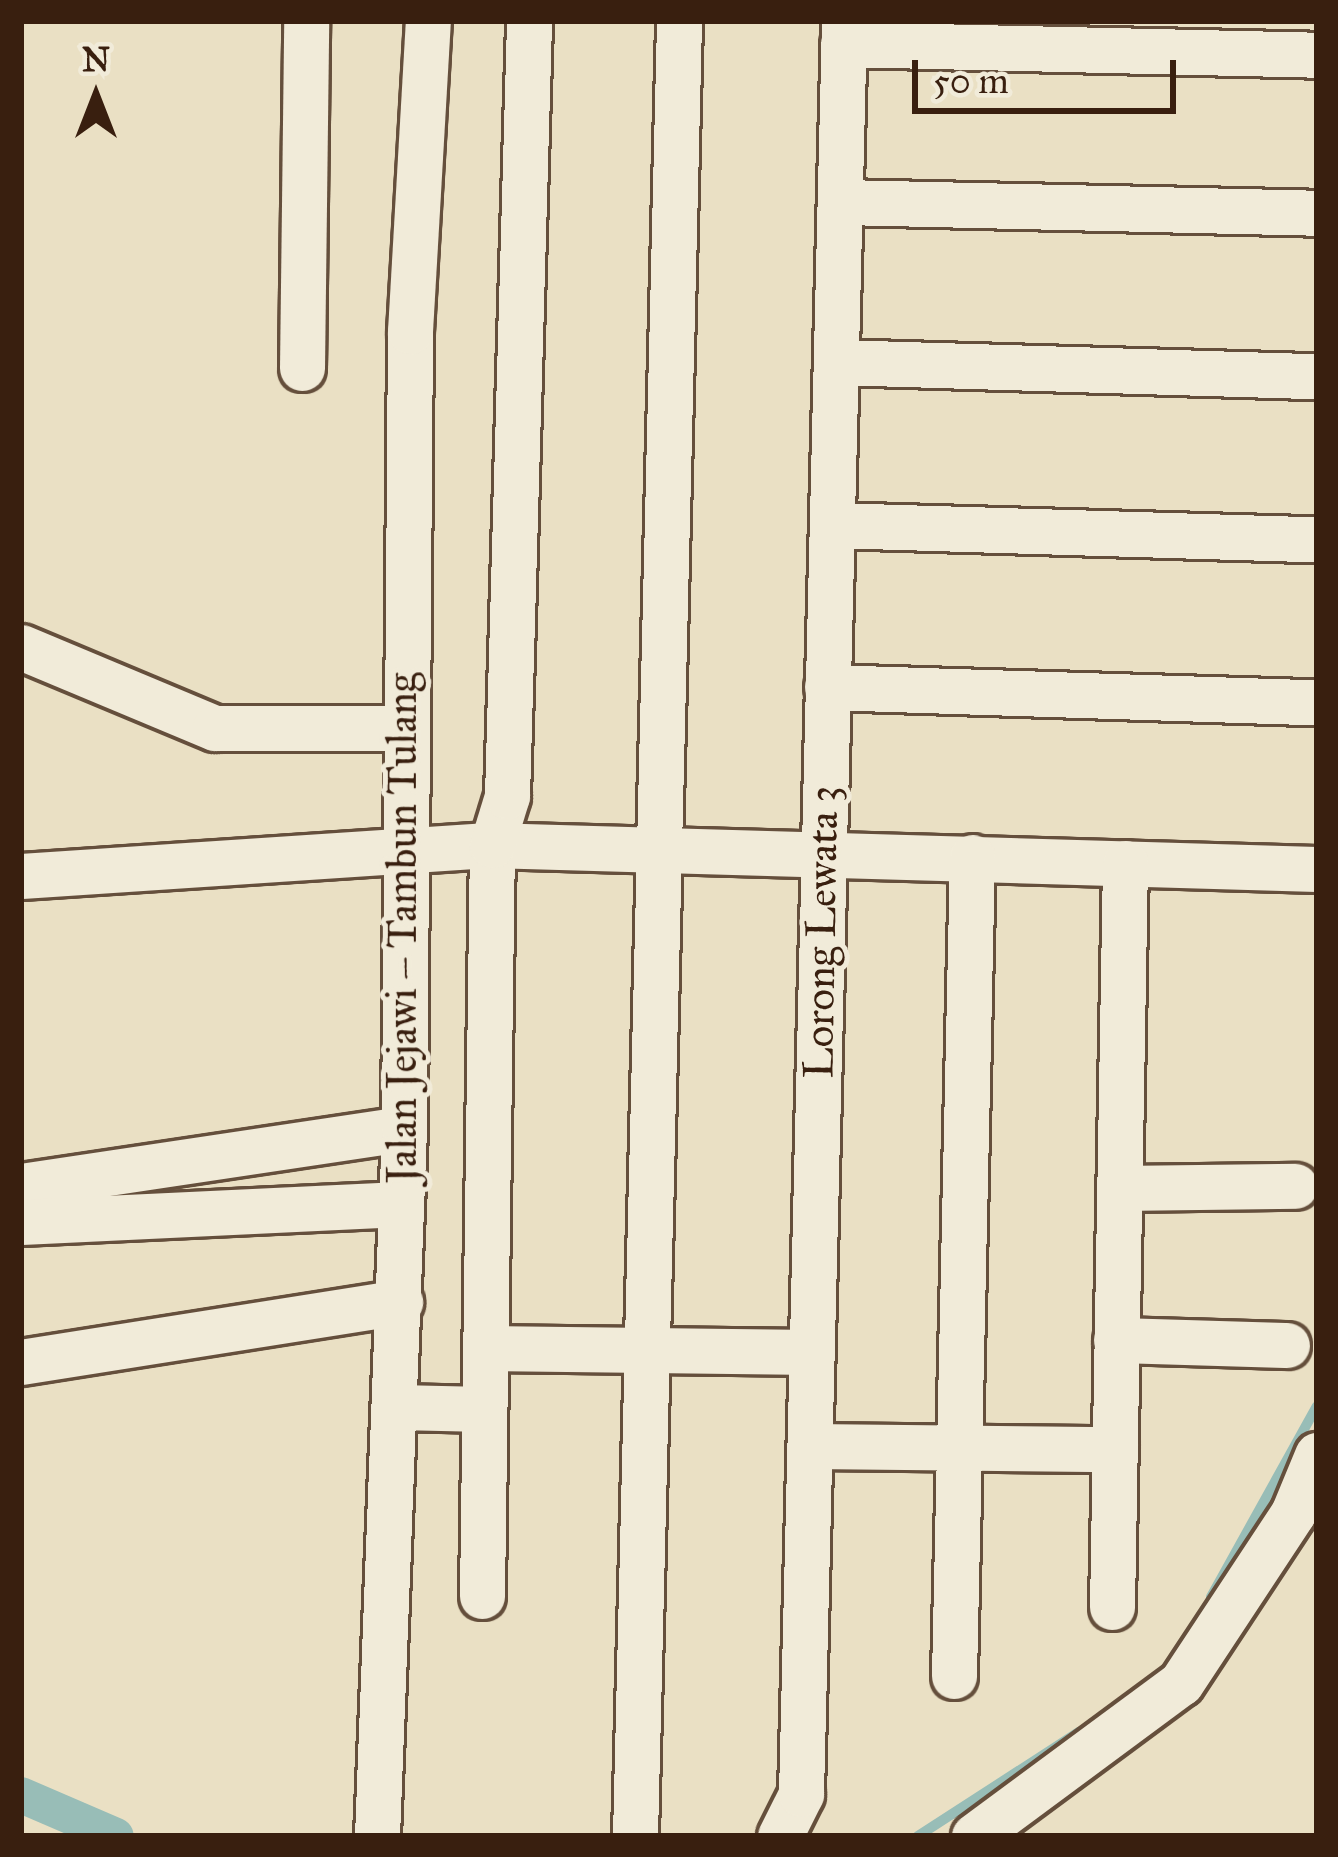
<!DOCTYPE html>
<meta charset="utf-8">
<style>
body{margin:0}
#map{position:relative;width:1338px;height:1857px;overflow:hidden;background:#eae0c4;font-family:"IM FELL Great Primer",serif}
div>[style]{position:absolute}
.stream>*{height:10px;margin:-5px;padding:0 5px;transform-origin:5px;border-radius:5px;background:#98bdb7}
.canal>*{height:36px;margin:-18px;padding:0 18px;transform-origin:18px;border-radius:18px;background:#98bdb7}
.roads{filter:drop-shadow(3px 0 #654f3c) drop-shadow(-3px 0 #654f3c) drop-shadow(0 3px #654f3c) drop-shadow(0 -3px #654f3c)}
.minor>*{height:45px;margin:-22.5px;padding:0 22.5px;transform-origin:22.5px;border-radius:22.5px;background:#f1ebd9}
span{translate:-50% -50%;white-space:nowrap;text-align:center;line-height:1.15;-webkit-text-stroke:10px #f1ebd9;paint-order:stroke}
.street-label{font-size:42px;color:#391f0f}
.frame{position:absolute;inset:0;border:24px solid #391f0f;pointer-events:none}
.north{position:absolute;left:36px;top:36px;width:120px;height:120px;-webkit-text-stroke:9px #f1ebd9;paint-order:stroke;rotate:0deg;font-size:33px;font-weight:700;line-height:48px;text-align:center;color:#391f0f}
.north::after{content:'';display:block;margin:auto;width:42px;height:54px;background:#391f0f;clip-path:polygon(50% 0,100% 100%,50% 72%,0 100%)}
.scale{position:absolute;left:912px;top:60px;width:264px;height:54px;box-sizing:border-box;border:6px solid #391f0f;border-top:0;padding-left:15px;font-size:36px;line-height:42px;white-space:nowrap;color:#391f0f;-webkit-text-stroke:9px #f1ebd9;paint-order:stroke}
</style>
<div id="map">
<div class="stream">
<div style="left:1211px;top:1597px;width:218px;rotate:-61deg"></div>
<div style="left:918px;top:1836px;width:192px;rotate:-32.9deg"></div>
</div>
<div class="canal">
<div style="left:21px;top:1795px;width:103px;rotate:23.3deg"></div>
</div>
<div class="roads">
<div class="minor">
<div style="left:843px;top:44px;width:474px;rotate:1.3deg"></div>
<div style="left:842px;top:202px;width:475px;rotate:1.3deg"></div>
<div style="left:836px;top:362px;width:481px;rotate:1.7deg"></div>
<div style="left:302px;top:368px;width:347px;rotate:-89.3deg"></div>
<div style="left:832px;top:525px;width:485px;rotate:1.7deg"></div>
<div style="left:21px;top:647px;width:210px;rotate:22.7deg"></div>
<div style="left:215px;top:728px;width:188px"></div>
<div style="left:827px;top:687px;width:490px;rotate:1.8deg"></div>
<div style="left:21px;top:876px;width:472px;rotate:-3.8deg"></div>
<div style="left:492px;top:845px;width:825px;rotate:1.67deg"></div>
<div style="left:21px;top:1186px;width:387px;rotate:-8.5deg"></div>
<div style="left:1122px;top:1188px;width:173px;rotate:-0.7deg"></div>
<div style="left:21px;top:1222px;width:380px;rotate:-2.7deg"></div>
<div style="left:1116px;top:1340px;width:171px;rotate:1.7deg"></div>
<div style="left:486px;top:1348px;width:326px;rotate:0.7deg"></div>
<div style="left:21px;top:1362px;width:384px;rotate:-9deg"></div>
<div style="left:398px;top:1407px;width:86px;rotate:1.3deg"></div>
<div style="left:810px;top:1446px;width:305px;rotate:0.6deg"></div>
<div style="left:482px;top:1596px;width:751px;rotate:-89.24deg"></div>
<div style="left:492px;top:845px;width:51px;rotate:-73deg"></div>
<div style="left:507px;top:796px;width:775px;rotate:-88.37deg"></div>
<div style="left:1112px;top:1607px;width:744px;rotate:-89deg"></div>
<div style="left:954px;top:1676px;width:819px;rotate:-88.74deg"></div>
<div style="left:377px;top:1836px;width:708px;rotate:-87.81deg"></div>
<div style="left:404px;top:1129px;width:798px;rotate:-89.57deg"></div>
<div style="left:410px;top:331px;width:311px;rotate:-86.7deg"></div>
<div style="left:635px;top:1836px;width:1816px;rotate:-88.61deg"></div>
<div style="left:780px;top:1836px;width:47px;rotate:-63.4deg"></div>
<div style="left:801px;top:1794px;width:1774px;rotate:-88.61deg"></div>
<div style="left:974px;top:1836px;width:257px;rotate:-36.5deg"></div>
<div style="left:1181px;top:1683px;width:204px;rotate:-56.6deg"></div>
<div style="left:1293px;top:1513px;width:63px;rotate:-67.5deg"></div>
</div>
</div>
<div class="street-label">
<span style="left:402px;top:928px;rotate:-90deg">Jalan Jejawi – Tambun Tulang</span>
<span style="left:821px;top:932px;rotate:-89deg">Lorong Lewata 3</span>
</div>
<div class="frame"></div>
<div class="north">N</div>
<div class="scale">50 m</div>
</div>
